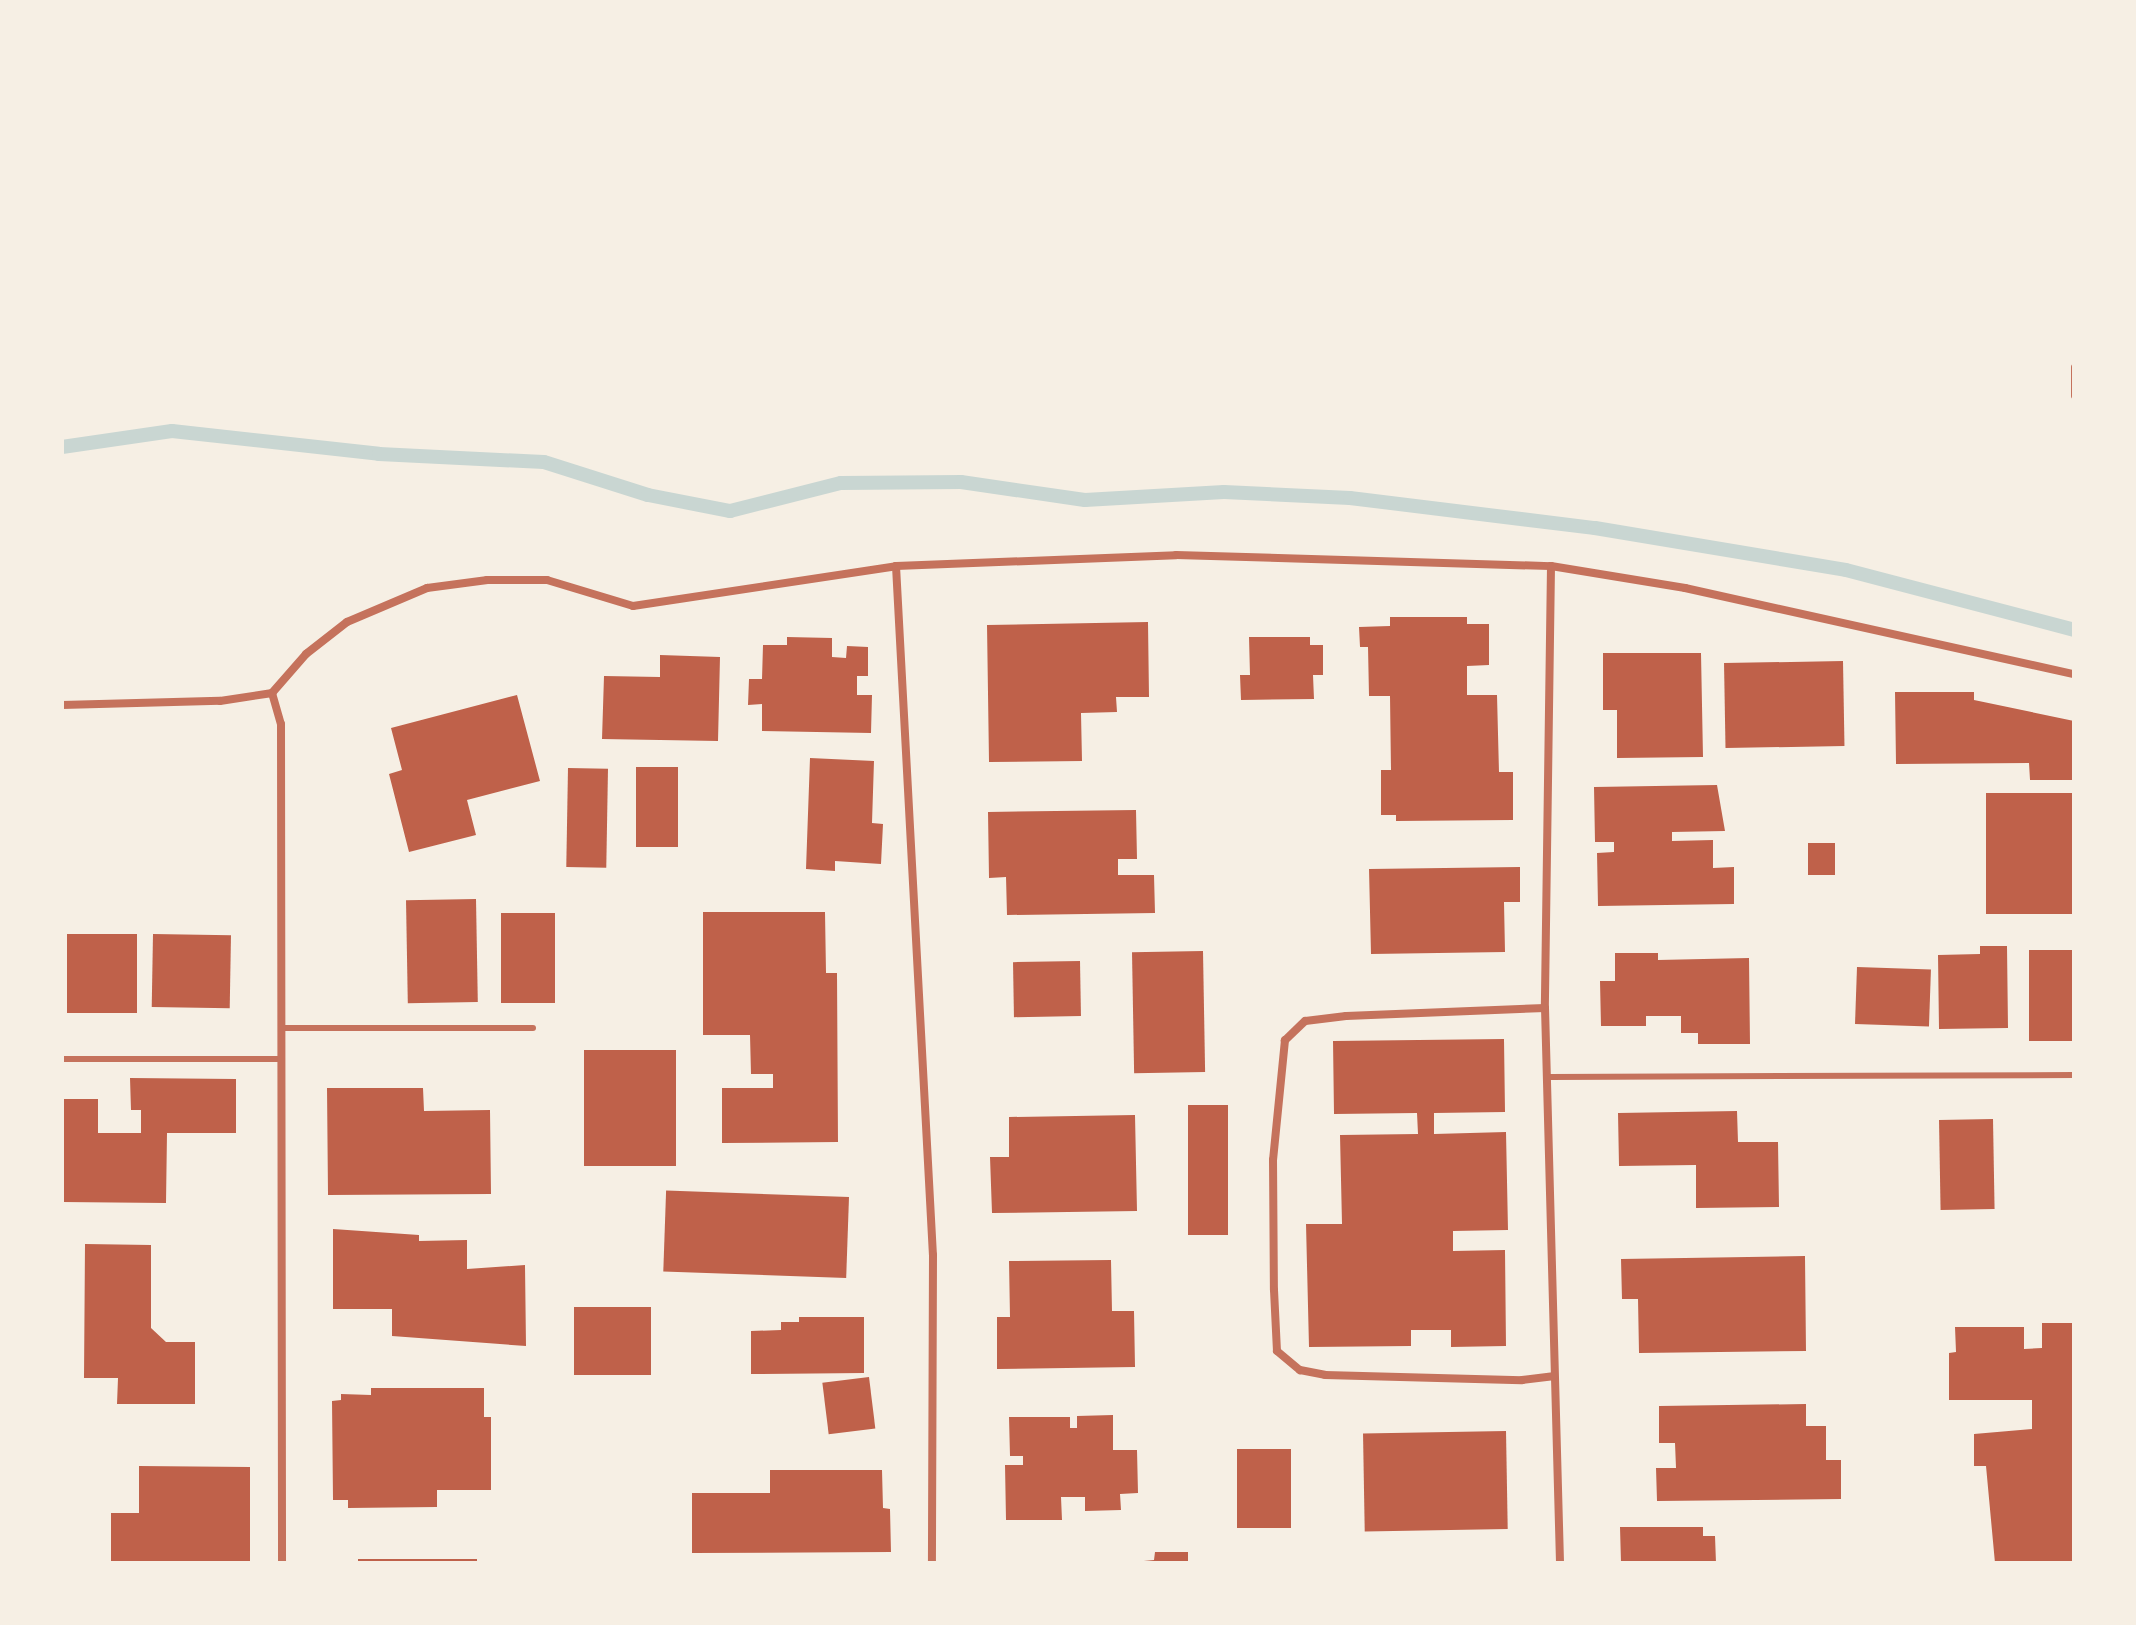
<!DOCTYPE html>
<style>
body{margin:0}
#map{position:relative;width:2136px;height:1625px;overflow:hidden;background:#f6efe4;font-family:Commissioner,sans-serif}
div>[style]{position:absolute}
.stream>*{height:14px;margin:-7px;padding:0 7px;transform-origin:7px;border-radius:7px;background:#c9d6d2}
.building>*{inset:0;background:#bf614a;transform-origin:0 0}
.service>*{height:6px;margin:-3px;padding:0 3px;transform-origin:3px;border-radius:3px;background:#c5725c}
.minor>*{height:8px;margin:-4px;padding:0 4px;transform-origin:4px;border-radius:4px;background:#c5725c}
span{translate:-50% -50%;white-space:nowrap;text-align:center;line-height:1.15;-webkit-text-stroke:8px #f6efe4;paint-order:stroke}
.frame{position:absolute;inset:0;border:64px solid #f6efe4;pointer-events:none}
</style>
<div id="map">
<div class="stream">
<div style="left:62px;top:447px;width:111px;rotate:-8.3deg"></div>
<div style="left:172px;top:431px;width:208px;rotate:6.3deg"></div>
<div style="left:379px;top:454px;width:165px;rotate:2.8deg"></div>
<div style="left:544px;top:462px;width:109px;rotate:17.6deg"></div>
<div style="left:648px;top:495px;width:84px;rotate:11deg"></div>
<div style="left:730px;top:511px;width:114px;rotate:-14.2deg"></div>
<div style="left:841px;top:483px;width:120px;rotate:-0.5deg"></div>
<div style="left:961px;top:482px;width:125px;rotate:8.3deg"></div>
<div style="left:1085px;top:500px;width:139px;rotate:-3.3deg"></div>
<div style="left:1224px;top:492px;width:126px;rotate:2.7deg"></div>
<div style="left:1350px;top:498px;width:247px;rotate:7deg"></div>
<div style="left:1595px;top:528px;width:254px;rotate:9.5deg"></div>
<div style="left:1846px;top:570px;width:236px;rotate:14.7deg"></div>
</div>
<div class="building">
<div style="clip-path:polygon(1390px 617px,1467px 617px,1467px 624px,1489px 624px,1489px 665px,1467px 666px,1467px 695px,1497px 695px,1499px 772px,1513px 772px,1513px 820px,1396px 821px,1396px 815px,1381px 815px,1381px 770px,1391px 770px,1390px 696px,1369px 696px,1368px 647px,1360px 647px,1359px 627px,1390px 626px)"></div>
<div style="clip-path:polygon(1148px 622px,1149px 697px,1116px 697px,1117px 712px,1081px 713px,1082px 761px,989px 762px,987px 625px)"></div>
<div style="clip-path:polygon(787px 637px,832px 638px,832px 657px,846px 658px,847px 646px,868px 647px,868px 676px,857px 676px,857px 695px,872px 695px,871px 733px,762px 731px,762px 704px,748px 705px,749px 679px,762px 679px,763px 645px,787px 645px)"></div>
<div style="clip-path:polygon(1249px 637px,1310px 637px,1310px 645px,1323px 645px,1323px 675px,1313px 675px,1314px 699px,1241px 700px,1240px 675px,1250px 675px)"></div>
<div style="clip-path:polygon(1603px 653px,1701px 653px,1703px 757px,1617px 758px,1617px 710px,1603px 710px)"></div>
<div style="clip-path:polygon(660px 655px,720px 657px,718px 741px,602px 739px,604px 676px,660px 677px)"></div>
<div style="left:1843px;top:661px;width:85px;height:119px;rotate:89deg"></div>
<div style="clip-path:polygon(1895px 692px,1974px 692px,1974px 700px,2074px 721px,2074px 780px,2030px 780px,2029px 763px,1896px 764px)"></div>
<div style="clip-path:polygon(517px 695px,540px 781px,467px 800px,476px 835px,409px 852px,389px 774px,402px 770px,391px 728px)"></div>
<div style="clip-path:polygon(810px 758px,874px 761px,872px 823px,883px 824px,881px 864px,835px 861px,835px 871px,806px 869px)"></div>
<div style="left:636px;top:767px;width:42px;height:80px"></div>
<div style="left:568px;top:768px;width:40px;height:99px;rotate:1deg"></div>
<div style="clip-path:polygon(1717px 785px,1725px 831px,1672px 832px,1672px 841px,1713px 840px,1713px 868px,1734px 867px,1734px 904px,1598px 906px,1597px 853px,1614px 852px,1614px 842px,1595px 842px,1594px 787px)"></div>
<div style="left:2074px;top:793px;width:121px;height:88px;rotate:90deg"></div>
<div style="clip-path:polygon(1136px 810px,1137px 859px,1118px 859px,1118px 875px,1154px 875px,1155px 913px,1007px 915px,1006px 877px,989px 878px,988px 812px)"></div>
<div style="left:1835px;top:843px;width:32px;height:27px;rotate:90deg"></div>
<div style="clip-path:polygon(1520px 867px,1520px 902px,1504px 902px,1505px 952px,1371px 954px,1369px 869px)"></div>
<div style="left:476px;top:899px;width:103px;height:70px;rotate:89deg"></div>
<div style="clip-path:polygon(703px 912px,825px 912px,826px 973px,837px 973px,838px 1142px,722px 1143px,722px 1088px,773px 1088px,773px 1074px,751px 1074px,750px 1035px,703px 1035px)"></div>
<div style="left:501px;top:913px;width:54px;height:90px"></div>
<div style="left:67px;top:934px;width:70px;height:79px"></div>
<div style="left:153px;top:934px;width:78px;height:73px;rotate:1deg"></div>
<div style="clip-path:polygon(1980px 946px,2007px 946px,2008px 1028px,1939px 1029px,1938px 955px,1980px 954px)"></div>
<div style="left:2074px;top:950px;width:91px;height:45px;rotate:90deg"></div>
<div style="left:1203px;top:951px;width:121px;height:71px;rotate:89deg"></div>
<div style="clip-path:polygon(1615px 953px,1658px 953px,1658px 960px,1749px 958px,1750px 1044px,1698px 1044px,1698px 1033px,1681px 1033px,1681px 1016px,1646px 1016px,1646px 1026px,1601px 1026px,1600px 981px,1615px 981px)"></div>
<div style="left:1080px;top:961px;width:55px;height:67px;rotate:89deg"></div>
<div style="left:1857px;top:967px;width:74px;height:57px;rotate:2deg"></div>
<div style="clip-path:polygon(1504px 1039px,1505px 1112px,1434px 1113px,1434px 1134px,1506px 1132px,1508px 1230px,1453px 1231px,1453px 1251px,1505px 1250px,1506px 1346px,1451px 1347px,1451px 1330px,1411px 1330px,1411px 1346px,1309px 1347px,1306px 1224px,1342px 1224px,1340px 1135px,1418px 1134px,1417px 1113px,1334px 1114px,1333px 1041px)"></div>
<div style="left:584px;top:1050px;width:92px;height:116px"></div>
<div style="clip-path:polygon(130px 1078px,236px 1079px,236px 1133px,167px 1133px,166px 1203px,62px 1202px,62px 1099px,98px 1099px,98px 1133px,141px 1133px,141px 1110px,131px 1110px)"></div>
<div style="clip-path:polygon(327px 1088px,423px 1088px,424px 1111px,490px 1110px,491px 1194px,328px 1195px)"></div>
<div style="left:1228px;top:1105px;width:130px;height:40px;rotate:90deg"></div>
<div style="clip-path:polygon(1737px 1111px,1738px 1142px,1778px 1142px,1779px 1207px,1696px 1208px,1696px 1165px,1619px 1166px,1618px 1113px)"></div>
<div style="clip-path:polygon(1135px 1115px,1137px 1211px,992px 1213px,990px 1157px,1009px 1157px,1009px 1117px)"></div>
<div style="left:1993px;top:1119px;width:90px;height:54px;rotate:89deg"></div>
<div style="left:849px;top:1197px;width:81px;height:183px;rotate:92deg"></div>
<div style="clip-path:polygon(333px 1229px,419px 1235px,419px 1241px,467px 1240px,467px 1269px,525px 1265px,526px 1346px,392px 1336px,392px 1309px,333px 1309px)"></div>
<div style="clip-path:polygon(85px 1244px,151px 1245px,151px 1328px,166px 1342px,195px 1342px,195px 1404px,117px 1404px,118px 1378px,84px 1378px)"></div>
<div style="clip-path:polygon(1805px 1256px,1806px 1351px,1639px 1353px,1638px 1299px,1622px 1299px,1621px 1259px)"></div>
<div style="clip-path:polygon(1111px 1260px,1112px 1311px,1134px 1311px,1135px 1367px,997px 1369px,997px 1317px,1010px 1317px,1009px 1261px)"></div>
<div style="left:651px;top:1307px;width:68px;height:77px;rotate:90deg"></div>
<div style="clip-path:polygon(799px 1317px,864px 1317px,864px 1373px,751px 1374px,751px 1331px,781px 1330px,781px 1322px,799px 1322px)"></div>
<div style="clip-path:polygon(2042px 1323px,2074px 1323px,2074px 1563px,1995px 1563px,1986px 1466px,1974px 1466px,1974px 1434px,2032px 1429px,2032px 1400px,1949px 1400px,1949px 1353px,1956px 1352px,1955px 1327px,2024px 1327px,2024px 1349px,2042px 1348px)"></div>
<div style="left:869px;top:1377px;width:52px;height:47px;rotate:83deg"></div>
<div style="clip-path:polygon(371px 1388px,484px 1388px,484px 1417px,491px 1417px,491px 1490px,437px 1490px,437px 1507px,348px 1508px,348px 1500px,333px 1500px,332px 1401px,341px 1400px,341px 1394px,371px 1395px)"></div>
<div style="clip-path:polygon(1806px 1404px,1806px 1426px,1826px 1426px,1826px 1460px,1841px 1460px,1841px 1499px,1657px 1501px,1656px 1468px,1676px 1468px,1675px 1443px,1659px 1443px,1659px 1406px)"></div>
<div style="clip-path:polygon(1113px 1415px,1113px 1450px,1137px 1450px,1138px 1493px,1120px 1494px,1121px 1510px,1085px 1511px,1085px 1497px,1061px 1497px,1062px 1520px,1006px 1520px,1005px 1465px,1023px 1465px,1023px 1456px,1010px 1456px,1009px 1417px,1070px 1417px,1070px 1428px,1077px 1428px,1077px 1416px)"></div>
<div style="left:1506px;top:1431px;width:98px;height:143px;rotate:89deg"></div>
<div style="left:1237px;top:1449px;width:54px;height:79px"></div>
<div style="clip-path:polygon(139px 1466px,250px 1467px,250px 1563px,111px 1563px,111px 1513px,139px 1513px)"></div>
<div style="clip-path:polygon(770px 1470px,882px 1470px,883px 1508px,890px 1509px,891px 1552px,692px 1553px,692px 1493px,770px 1493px)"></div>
<div style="clip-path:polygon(1620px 1527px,1703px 1527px,1703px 1536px,1715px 1536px,1716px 1563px,1621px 1563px)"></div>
<div style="clip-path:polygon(1155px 1552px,1188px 1552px,1188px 1563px,1123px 1563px,1154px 1560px)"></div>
<div style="left:358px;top:1559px;width:119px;height:4px"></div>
</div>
<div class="service">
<div style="left:2074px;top:367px;width:29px;rotate:90deg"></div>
<div style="left:281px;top:1028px;width:252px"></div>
<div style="left:62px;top:1059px;width:220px"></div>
<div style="left:1550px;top:1077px;width:524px;rotate:-0.22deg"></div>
</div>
<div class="minor">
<div style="left:896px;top:566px;width:690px;rotate:86.93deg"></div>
<div style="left:933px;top:1255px;width:308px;rotate:90.2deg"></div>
<div style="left:1551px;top:566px;width:442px;rotate:90.8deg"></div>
<div style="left:1545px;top:1008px;width:555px;rotate:88.45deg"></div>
<div style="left:272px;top:693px;width:32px;rotate:74deg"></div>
<div style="left:281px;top:724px;width:839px;rotate:89.93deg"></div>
<div style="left:62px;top:705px;width:158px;rotate:-1.5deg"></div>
<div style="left:220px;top:701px;width:53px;rotate:-8.7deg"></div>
<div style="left:272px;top:693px;width:52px;rotate:-48.9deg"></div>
<div style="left:306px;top:654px;width:52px;rotate:-38deg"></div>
<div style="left:347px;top:622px;width:87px;rotate:-23deg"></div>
<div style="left:427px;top:588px;width:61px;rotate:-7.6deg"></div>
<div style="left:487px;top:580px;width:60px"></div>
<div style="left:547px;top:580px;width:90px;rotate:16.8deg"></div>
<div style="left:633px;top:606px;width:266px;rotate:-8.6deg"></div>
<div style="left:896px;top:566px;width:280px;rotate:-2.2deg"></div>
<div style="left:1176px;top:555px;width:375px;rotate:1.7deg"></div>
<div style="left:1551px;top:566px;width:136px;rotate:9.3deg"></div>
<div style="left:1685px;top:588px;width:398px;rotate:12.5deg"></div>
<div style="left:1545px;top:1008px;width:199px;rotate:177.7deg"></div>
<div style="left:1346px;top:1016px;width:41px;rotate:173deg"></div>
<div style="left:1305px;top:1021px;width:28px;rotate:136deg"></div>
<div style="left:1285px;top:1040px;width:121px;rotate:95.7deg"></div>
<div style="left:1273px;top:1160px;width:130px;rotate:89.6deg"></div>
<div style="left:1274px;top:1290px;width:61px;rotate:87.2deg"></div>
<div style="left:1277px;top:1351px;width:30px;rotate:40deg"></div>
<div style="left:1300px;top:1370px;width:25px;rotate:11deg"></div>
<div style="left:1325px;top:1375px;width:197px;rotate:1.5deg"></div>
<div style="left:1522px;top:1380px;width:31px;rotate:-7deg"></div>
</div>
<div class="frame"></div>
</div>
